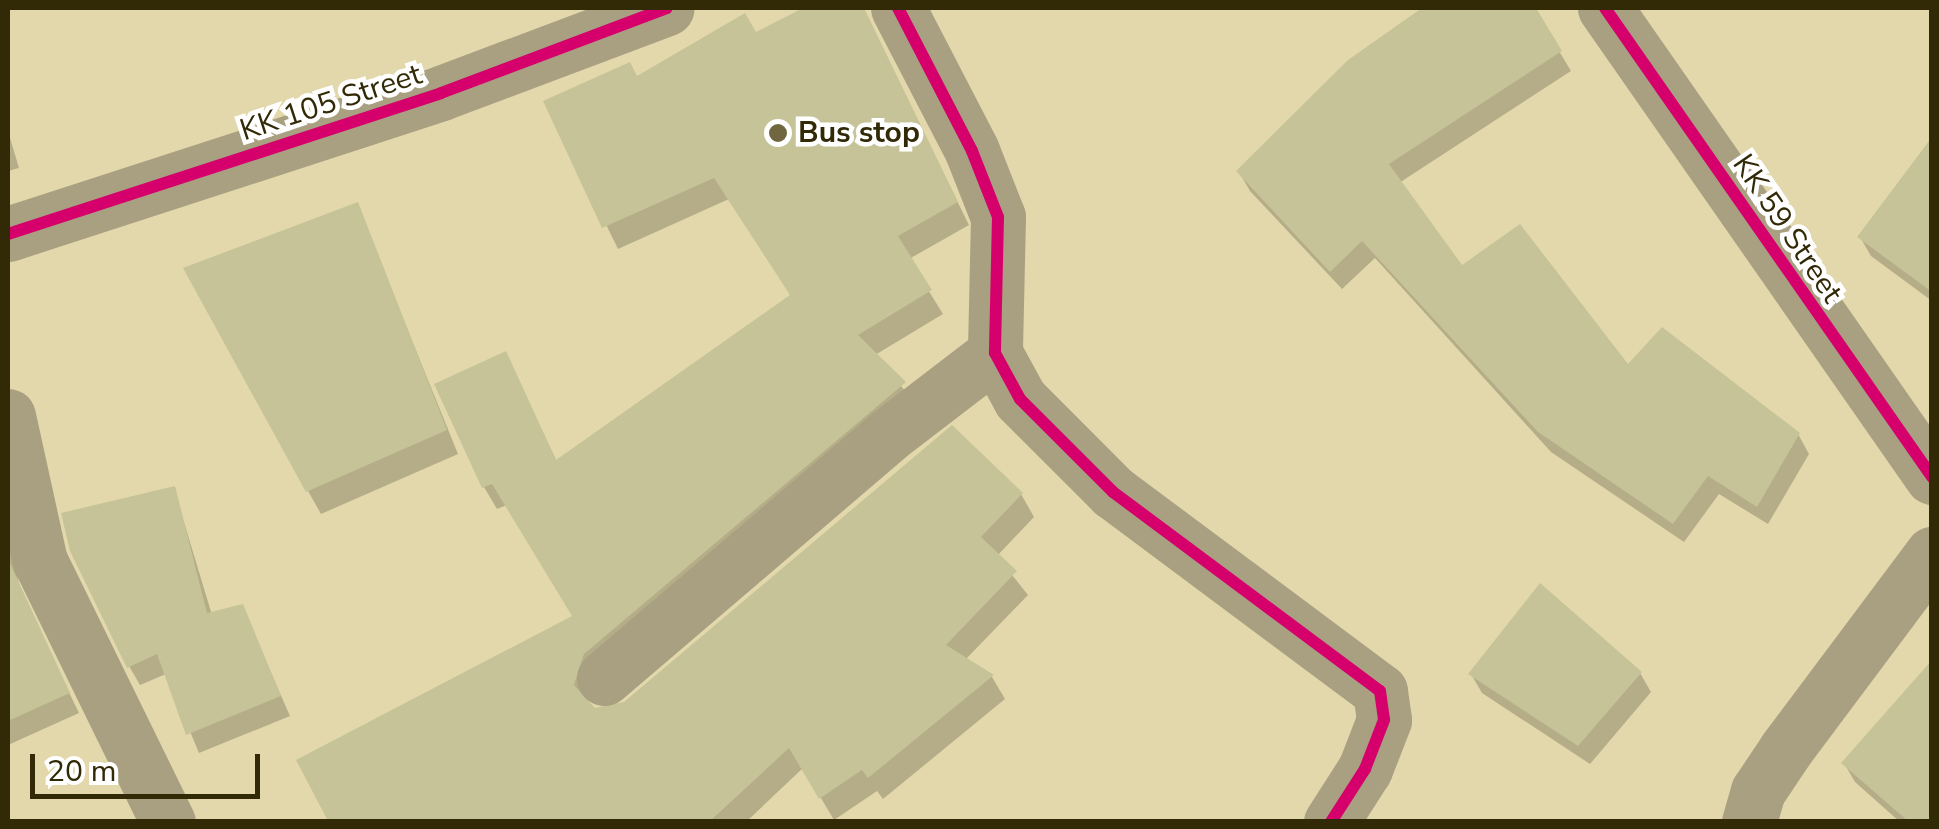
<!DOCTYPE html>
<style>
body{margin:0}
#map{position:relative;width:1939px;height:829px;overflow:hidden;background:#e3d8ab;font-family:"Nunito Sans",sans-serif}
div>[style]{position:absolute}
.shadow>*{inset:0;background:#0003}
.building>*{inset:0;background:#c5c397}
.minor>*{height:55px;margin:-27.5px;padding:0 27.5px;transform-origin:27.5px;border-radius:27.5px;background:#a8a080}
.cycleway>*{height:12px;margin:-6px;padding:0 6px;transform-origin:6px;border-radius:6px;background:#d6006c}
.dots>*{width:28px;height:28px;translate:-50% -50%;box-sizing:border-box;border:5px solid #fff;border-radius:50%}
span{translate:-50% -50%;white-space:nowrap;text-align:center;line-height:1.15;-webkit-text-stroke:9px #fff;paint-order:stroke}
.street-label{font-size:30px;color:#322a07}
.poi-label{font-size:30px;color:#322a07;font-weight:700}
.left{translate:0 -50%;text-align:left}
.frame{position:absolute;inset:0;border:10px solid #322a07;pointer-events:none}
.scale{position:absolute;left:30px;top:754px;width:230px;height:45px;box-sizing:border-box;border:5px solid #322a07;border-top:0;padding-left:12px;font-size:30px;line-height:35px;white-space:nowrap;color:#322a07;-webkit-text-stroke:8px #fff;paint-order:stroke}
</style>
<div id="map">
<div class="shadow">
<div style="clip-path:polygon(809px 8px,862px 8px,969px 225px,909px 259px,943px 314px,875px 355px,917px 405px,596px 677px,587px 703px,594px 710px,625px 704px,1021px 494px,1034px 517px,997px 556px,1028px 595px,965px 660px,992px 677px,1005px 699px,883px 799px,877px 791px,834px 820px,803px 768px,746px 822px,348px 822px,312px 755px,575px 617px,507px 505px,497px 509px,484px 487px,505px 354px,557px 462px,792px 296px,729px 199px,618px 249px,546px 102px,637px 79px,755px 36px)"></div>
<div style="clip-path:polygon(1426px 8px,1533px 8px,1571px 71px,1399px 183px,1461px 269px,1628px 368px,1798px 434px,1809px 454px,1768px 524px,1719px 494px,1684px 542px,1551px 452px,1375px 258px,1342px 289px,1250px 191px,1239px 172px,1349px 62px)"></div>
<div style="clip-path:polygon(8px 131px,19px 168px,8px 171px)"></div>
<div style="clip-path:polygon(1932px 141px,1932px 301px,1871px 256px,1860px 237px)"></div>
<div style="clip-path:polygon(357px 205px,458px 454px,321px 514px,308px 491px)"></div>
<div style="clip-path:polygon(174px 489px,212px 615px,242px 607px,290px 716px,199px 753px,166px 674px,140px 685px,129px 666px)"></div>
<div style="clip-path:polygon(8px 536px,22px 596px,79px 713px,8px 745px)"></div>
<div style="clip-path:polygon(1640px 673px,1651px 692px,1590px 764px,1482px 693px,1471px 674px)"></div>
<div style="clip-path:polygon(1844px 763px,1932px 822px,1900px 822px,1855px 782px)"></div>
</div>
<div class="building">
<div style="clip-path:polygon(803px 8px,864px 8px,958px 202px,898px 236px,932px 290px,858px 335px,906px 382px,584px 654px,574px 685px,595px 708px,624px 702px,952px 425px,1023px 493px,981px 537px,1017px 571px,946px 645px,994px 675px,868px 778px,862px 770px,819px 799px,789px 748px,709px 822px,328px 821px,296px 760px,572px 616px,492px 484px,482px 488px,434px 384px,506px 351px,556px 460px,790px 295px,714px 178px,602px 228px,543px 101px,630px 62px,637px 76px,745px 13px,756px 32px)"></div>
<div style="clip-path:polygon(1422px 8px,1536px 8px,1562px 51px,1389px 164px,1462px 265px,1520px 224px,1628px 364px,1662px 327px,1800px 433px,1757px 507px,1708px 476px,1673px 524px,1538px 432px,1362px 241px,1330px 272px,1236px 171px,1348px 60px)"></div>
<div style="clip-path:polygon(1932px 137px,1932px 292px,1857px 237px)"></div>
<div style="clip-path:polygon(358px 202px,447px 430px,306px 492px,183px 268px)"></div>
<div style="clip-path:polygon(175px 486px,207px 613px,243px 604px,281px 696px,186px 735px,157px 654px,127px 668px,70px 551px,61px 513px)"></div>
<div style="clip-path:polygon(8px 559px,70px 693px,8px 721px)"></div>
<div style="clip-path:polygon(1540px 583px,1642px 672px,1578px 746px,1468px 674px)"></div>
<div style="clip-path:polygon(1932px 660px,1932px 822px,1909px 822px,1841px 763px)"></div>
</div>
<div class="minor">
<div style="left:898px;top:8px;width:161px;rotate:62.6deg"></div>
<div style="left:972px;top:151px;width:71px;rotate:68.5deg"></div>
<div style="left:998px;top:217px;width:136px;rotate:91.3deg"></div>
<div style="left:995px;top:353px;width:52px;rotate:61.5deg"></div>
<div style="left:1020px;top:399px;width:132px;rotate:45deg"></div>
<div style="left:1113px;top:492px;width:333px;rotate:36.7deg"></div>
<div style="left:1380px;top:691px;width:29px;rotate:82deg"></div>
<div style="left:1384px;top:720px;width:53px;rotate:111.2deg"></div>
<div style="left:1365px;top:769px;width:63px;rotate:122.7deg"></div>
<div style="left:1605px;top:8px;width:572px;rotate:55.11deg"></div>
<div style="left:8px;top:234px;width:455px;rotate:-18deg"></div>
<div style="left:441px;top:93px;width:241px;rotate:-20.6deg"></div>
<div style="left:8px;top:416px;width:148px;rotate:77.6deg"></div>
<div style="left:40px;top:561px;width:291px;rotate:63.9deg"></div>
<div style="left:604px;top:678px;width:372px;rotate:-40.5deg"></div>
<div style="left:887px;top:436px;width:136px;rotate:-37.5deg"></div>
<div style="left:1749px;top:822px;width:32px;rotate:-74deg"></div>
<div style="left:1758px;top:791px;width:50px;rotate:-56.3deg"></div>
<div style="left:1786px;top:749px;width:244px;rotate:-53.2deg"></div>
</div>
<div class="cycleway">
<div style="left:898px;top:8px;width:161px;rotate:62.6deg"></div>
<div style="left:972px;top:151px;width:71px;rotate:68.5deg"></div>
<div style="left:998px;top:217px;width:136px;rotate:91.3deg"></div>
<div style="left:995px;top:353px;width:52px;rotate:61.5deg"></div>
<div style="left:1020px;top:399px;width:132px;rotate:45deg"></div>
<div style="left:1113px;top:492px;width:333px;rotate:36.7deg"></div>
<div style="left:1380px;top:691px;width:29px;rotate:82deg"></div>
<div style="left:1384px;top:720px;width:53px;rotate:111.2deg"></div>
<div style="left:1365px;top:769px;width:63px;rotate:122.7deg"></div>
<div style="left:1605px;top:8px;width:572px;rotate:55.11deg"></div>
<div style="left:8px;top:234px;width:455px;rotate:-18deg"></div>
<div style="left:441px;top:93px;width:241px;rotate:-20.6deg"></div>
</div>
<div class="dots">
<div style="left:778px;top:133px;background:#706740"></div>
</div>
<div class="street-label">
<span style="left:331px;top:103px;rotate:-18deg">KK 105 Street</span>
<span style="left:1787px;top:229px;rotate:56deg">KK 59 Street</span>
</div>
<div class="poi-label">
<span class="left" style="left:798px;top:133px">Bus stop</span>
</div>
<div class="frame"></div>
<div class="scale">20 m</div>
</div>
